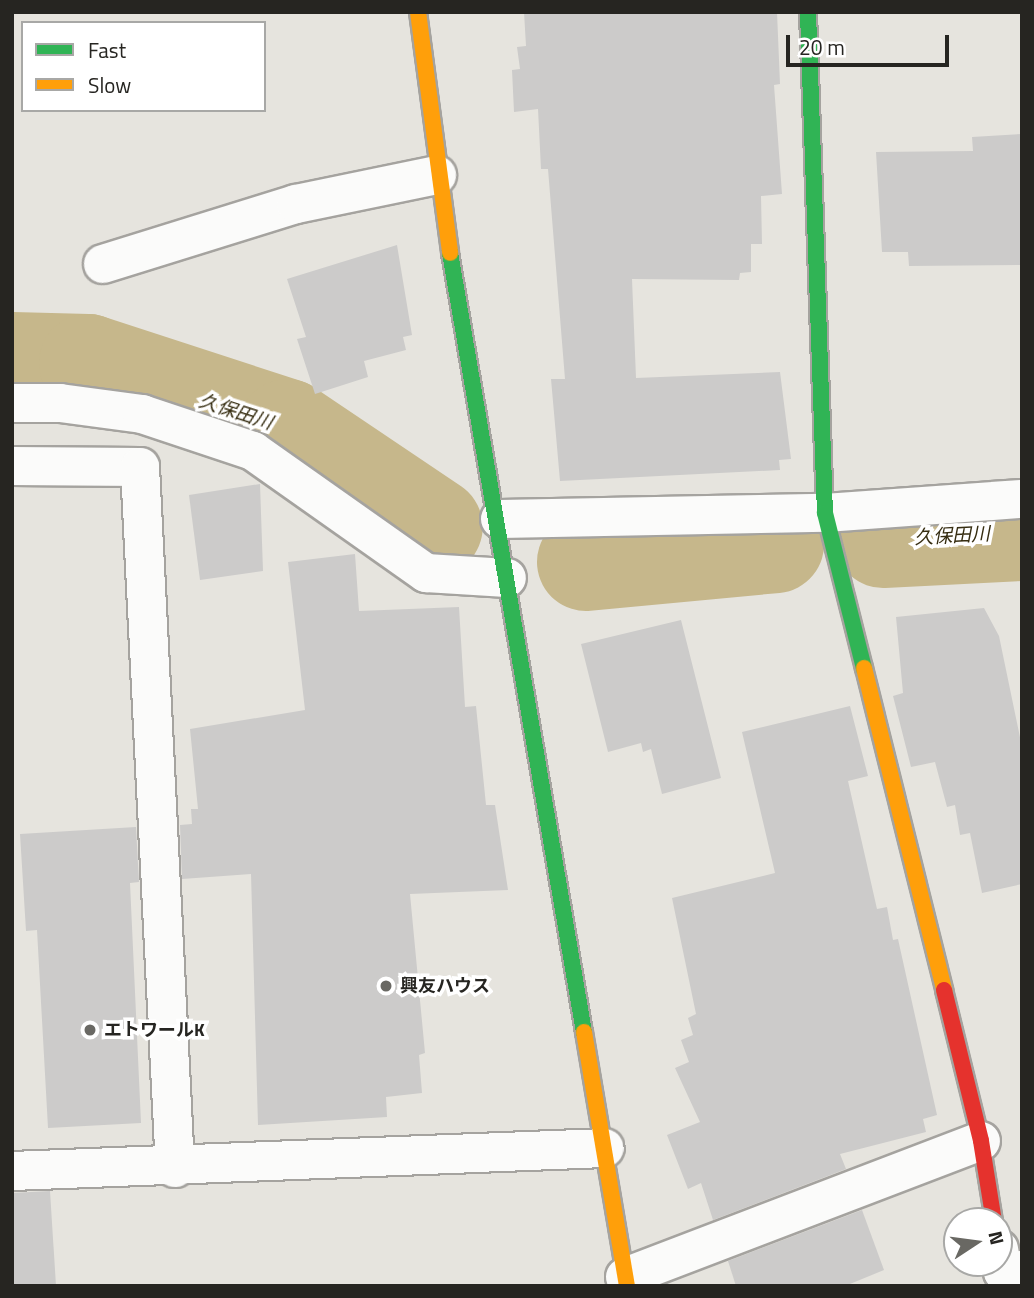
<!DOCTYPE html>
<meta charset="utf-8">
<style>
body{margin:0}
#map{position:relative;width:1034px;height:1298px;overflow:hidden;background:#e6e4de;font-family:"Titillium Web","Noto Sans JP",sans-serif}
div>[style]{position:absolute}
.river>*{height:98px;margin:-49px;padding:0 49px;transform-origin:49px;border-radius:49px;background:#c6b78b}
.building>*{inset:0;background:#cccbca}
.roads{filter:drop-shadow(2px 0 #a5a39f) drop-shadow(-2px 0 #a5a39f) drop-shadow(0 2px #a5a39f) drop-shadow(0 -2px #a5a39f)}
.street>*{height:38px;margin:-19px;padding:0 19px;transform-origin:19px;border-radius:19px;background:#fbfbfa}
.fast>*{height:16px;margin:-8px;padding:0 8px;transform-origin:8px;border-radius:8px;background:#30b455}
.slow>*{height:16px;margin:-8px;padding:0 8px;transform-origin:8px;border-radius:8px;background:#ff9f0a}
.jam>*{height:16px;margin:-8px;padding:0 8px;transform-origin:8px;border-radius:8px;background:#e5322d}
.dots>*{width:19px;height:19px;translate:-50% -50%;box-sizing:border-box;border:4px solid #fff;border-radius:50%}
span{translate:-50% -50%;white-space:nowrap;text-align:center;line-height:1.15;-webkit-text-stroke:7px #fff;paint-order:stroke}
.poi-label{font-size:18px;color:#262521;font-weight:700}
.left{translate:0 -50%;text-align:left}
.water-label{font-size:19px;color:#362d11;font-style:italic}
.frame{position:absolute;inset:0;border:14px solid #262521;pointer-events:none}
.legend{position:absolute;left:21px;top:21px;width:245px;height:91px;box-sizing:border-box;background:#fff;border:2px solid #a8a8a6;margin:0;padding:9px 12px;list-style:none;font-size:21px;color:#262521}
.legend li{display:flex;align-items:center;gap:14px;height:35px}
.legend b{width:35px;border:2px solid #a8a8a6}
.north{position:absolute;left:943px;top:1207px;width:70px;height:70px;box-sizing:border-box;background:#fff;border:2px solid #a8a8a6;border-radius:50%;rotate:77deg;font-size:19px;font-weight:700;line-height:28px;text-align:center;color:#262521}
.north::after{content:'';display:block;margin:auto;width:24px;height:32px;background:#696863;clip-path:polygon(50% 0,100% 100%,50% 72%,0 100%)}
.scale{position:absolute;left:786px;top:35px;width:163px;height:32px;box-sizing:border-box;border:4px solid #262521;border-top:0;padding-left:9px;font-size:21px;line-height:24px;white-space:nowrap;color:#262521;-webkit-text-stroke:5px #fff;paint-order:stroke}
</style>
<div id="map">
<div class="river">
<div style="left:12px;top:361px;width:76px;rotate:1.5deg"></div>
<div style="left:88px;top:363px;width:209px;rotate:18.1deg"></div>
<div style="left:287px;top:428px;width:177px;rotate:34deg"></div>
<div style="left:883px;top:539px;width:139px;rotate:-2.9deg"></div>
<div style="left:586px;top:562px;width:190px;rotate:-5.4deg"></div>
</div>
<div class="building">
<div style="clip-path:polygon(524px 12px,777px 12px,780px 84px,774px 85px,782px 194px,761px 196px,762px 244px,751px 244px,751px 272px,740px 273px,739px 280px,632px 279px,636px 378px,780px 372px,791px 459px,779px 460px,780px 470px,560px 481px,551px 379px,565px 379px,548px 169px,541px 169px,538px 109px,514px 112px,512px 70px,520px 69px,517px 47px,526px 46px)"></div>
<div style="clip-path:polygon(1022px 134px,1022px 265px,909px 266px,908px 252px,882px 252px,876px 152px,973px 151px,972px 137px)"></div>
<div style="clip-path:polygon(397px 245px,412px 335px,403px 337px,406px 350px,364px 361px,368px 377px,315px 394px,297px 339px,306px 337px,287px 279px)"></div>
<div style="clip-path:polygon(260px 484px,263px 571px,200px 580px,189px 495px)"></div>
<div style="clip-path:polygon(355px 554px,359px 611px,459px 607px,465px 707px,476px 706px,486px 805px,495px 805px,508px 890px,410px 894px,425px 1053px,419px 1055px,422px 1093px,386px 1097px,387px 1117px,258px 1125px,251px 874px,182px 879px,180px 825px,192px 824px,191px 809px,198px 809px,190px 729px,305px 710px,288px 562px)"></div>
<div style="clip-path:polygon(984px 608px,999px 636px,1022px 747px,1022px 884px,982px 893px,970px 833px,960px 835px,955px 805px,947px 807px,935px 762px,911px 767px,893px 696px,903px 693px,896px 617px)"></div>
<div style="clip-path:polygon(681px 620px,721px 778px,662px 794px,651px 749px,643px 752px,641px 743px,608px 752px,581px 644px)"></div>
<div style="clip-path:polygon(850px 706px,868px 776px,848px 781px,877px 909px,887px 907px,893px 940px,898px 939px,937px 1115px,923px 1119px,926px 1132px,840px 1154px,846px 1169px,713px 1220px,701px 1183px,688px 1189px,667px 1135px,700px 1122px,675px 1068px,689px 1062px,681px 1040px,693px 1035px,688px 1018px,696px 1014px,672px 898px,775px 873px,742px 732px)"></div>
<div style="clip-path:polygon(136px 827px,139px 882px,130px 883px,141px 1123px,48px 1128px,37px 930px,26px 931px,20px 834px)"></div>
<div style="clip-path:polygon(50px 1191px,56px 1286px,12px 1286px,12px 1193px)"></div>
<div style="clip-path:polygon(862px 1210px,884px 1270px,845px 1286px,736px 1286px,728px 1261px)"></div>
</div>
<div class="roads">
<div class="street">
<div style="left:103px;top:264px;width:202px;rotate:-17.3deg"></div>
<div style="left:296px;top:204px;width:144px;rotate:-11.6deg"></div>
<div style="left:12px;top:403px;width:48px"></div>
<div style="left:60px;top:403px;width:83px;rotate:7.6deg"></div>
<div style="left:142px;top:414px;width:117px;rotate:18.4deg"></div>
<div style="left:253px;top:451px;width:212px;rotate:35.2deg"></div>
<div style="left:426px;top:573px;width:81px;rotate:3.5deg"></div>
<div style="left:12px;top:466px;width:128px;rotate:0.4deg"></div>
<div style="left:140px;top:467px;width:702px;rotate:87.14deg"></div>
<div style="left:500px;top:519px;width:325px;rotate:-1.1deg"></div>
<div style="left:825px;top:513px;width:197px;rotate:-4.1deg"></div>
<div style="left:12px;top:1171px;width:593px;rotate:-2.22deg"></div>
<div style="left:999px;top:1249px;width:23px;rotate:80deg"></div>
<div style="left:1003px;top:1272px;width:19px;rotate:-6deg"></div>
<div style="left:625px;top:1277px;width:381px;rotate:-20.9deg"></div>
</div>
<div class="fast">
<div style="left:808px;top:12px;width:501px;rotate:88.06deg"></div>
<div style="left:825px;top:513px;width:160px;rotate:75.9deg"></div>
<div style="left:450px;top:253px;width:790px;rotate:80.24deg"></div>
</div>
<div class="slow">
<div style="left:418px;top:12px;width:243px;rotate:82.4deg"></div>
<div style="left:864px;top:668px;width:332px;rotate:76deg"></div>
<div style="left:584px;top:1032px;width:258px;rotate:80.4deg"></div>
</div>
<div class="jam">
<div style="left:944px;top:990px;width:155px;rotate:76.2deg"></div>
<div style="left:981px;top:1141px;width:81px;rotate:80.8deg"></div>
</div>
</div>
<div class="dots">
<div style="left:386px;top:986px;background:#696863"></div>
<div style="left:90px;top:1030px;background:#696863"></div>
</div>
<div class="poi-label">
<span class="left" style="left:400px;top:986px">興友ハウス</span>
<span class="left" style="left:104px;top:1030px">エトワールK</span>
</div>
<div class="water-label">
<span style="left:236px;top:411px;rotate:18deg">久保田川</span>
<span style="left:952px;top:535px;rotate:-3deg">久保田川</span>
</div>
<div class="frame"></div>
<ul class="legend">
<li><b style="height:9px;background:#30b455"></b>Fast</li>
<li><b style="height:9px;background:#ff9f0a"></b>Slow</li>
</ul>
<div class="north">N</div>
<div class="scale">20 m</div>
</div>
